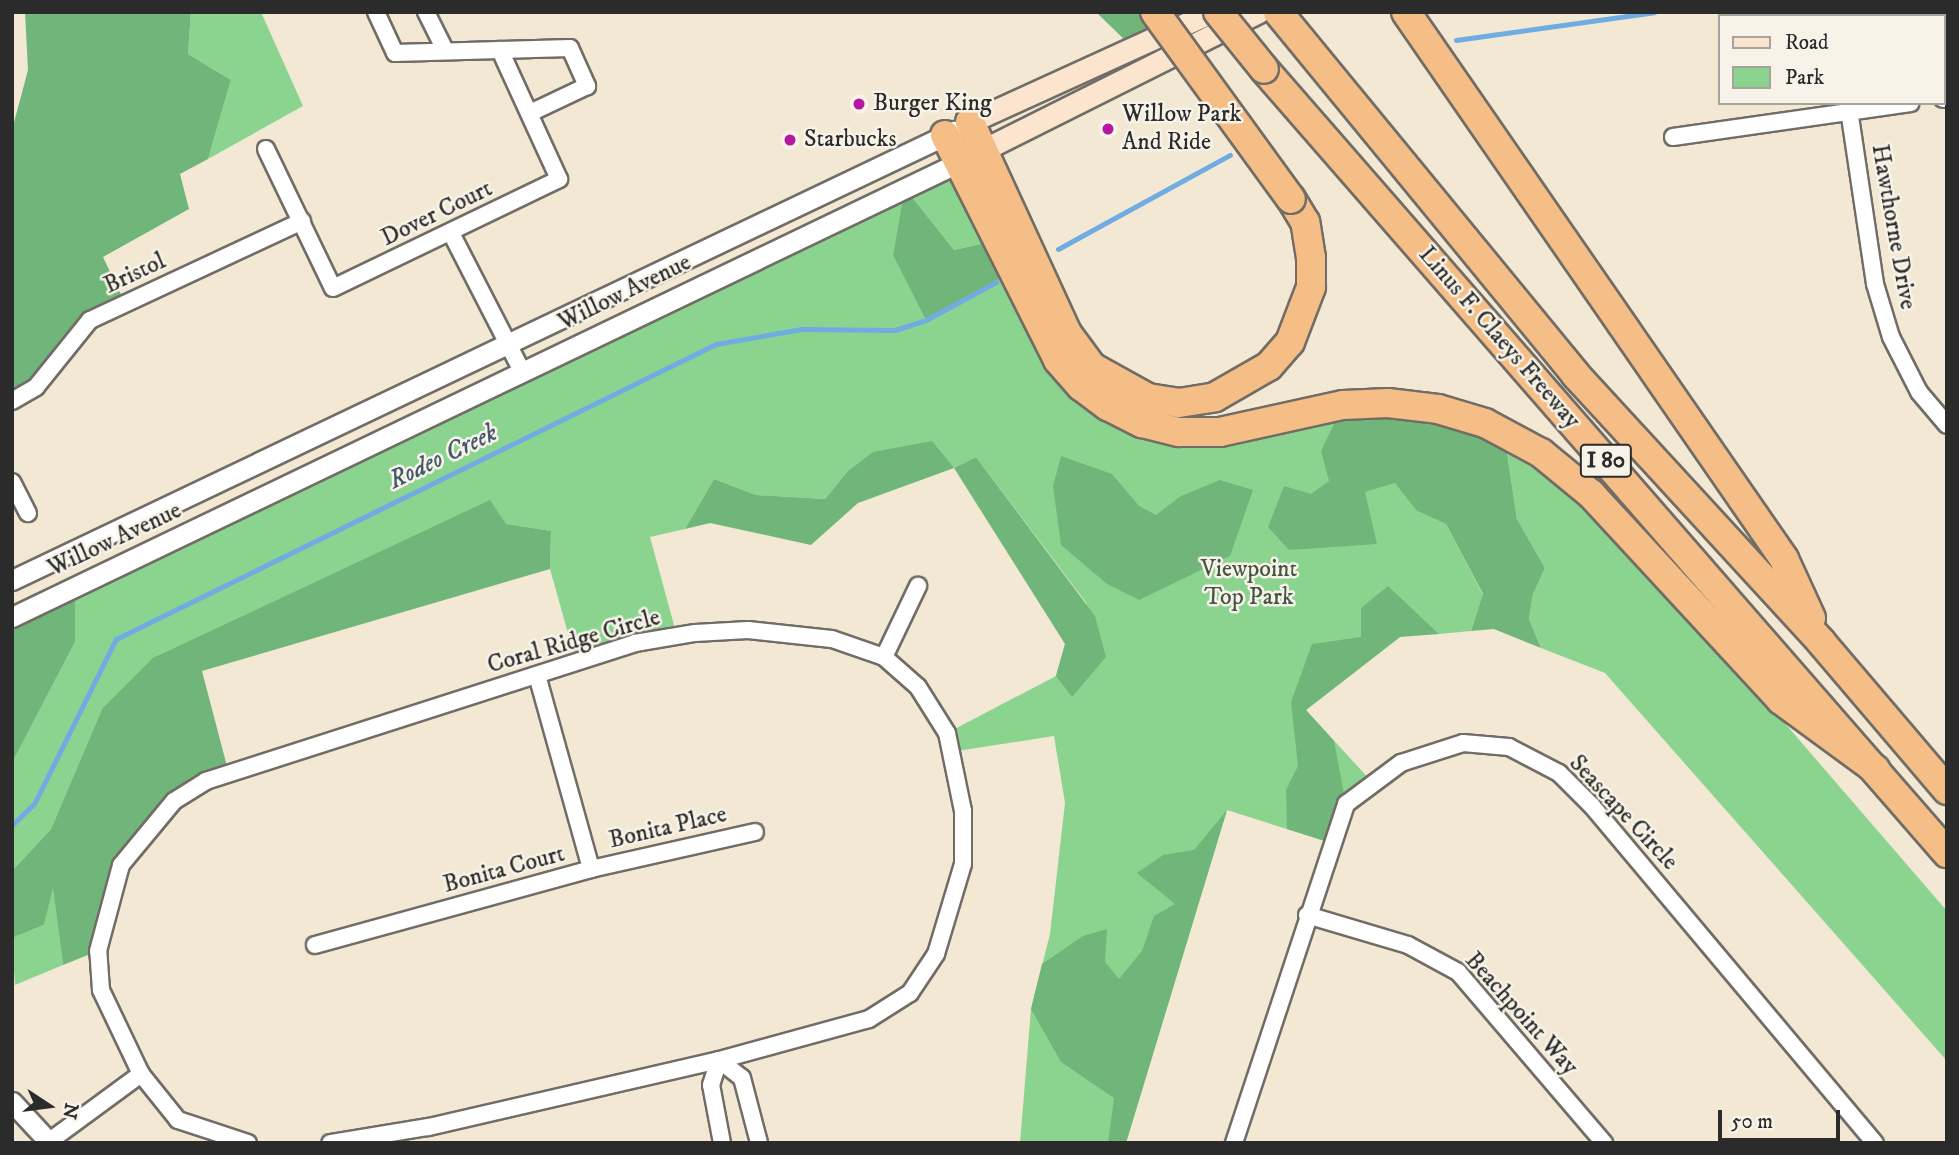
<!DOCTYPE html>
<style>
body{margin:0}
#map{position:relative;width:1959px;height:1155px;overflow:hidden;background:#f3e8d3;font-family:"IM FELL DW Pica",serif}
div>[style]{position:absolute}
.green>*{inset:0;background:#8bd490}
.forest>*{inset:0;background:#70b67a}
.stream>*{height:5px;margin:-2.5px;padding:0 2.5px;transform-origin:2.5px;border-radius:2.5px;background:#70ace2}
.roads{filter:drop-shadow(2px 0 #716d66) drop-shadow(-2px 0 #716d66) drop-shadow(0 2px #716d66) drop-shadow(0 -2px #716d66)}
.minor>*{height:16px;margin:-8px;padding:0 8px;transform-origin:8px;border-radius:8px;background:#fff}
.tertiary>*{height:19px;margin:-9.5px;padding:0 9.5px;transform-origin:9.5px;border-radius:9.5px;background:#fff}
.secondary>*{height:21px;margin:-10.5px;padding:0 10.5px;transform-origin:10.5px;border-radius:10.5px;background:#fbe5cf}
.motorway>*{height:28px;margin:-14px;padding:0 14px;transform-origin:14px;border-radius:14px;background:#f5be86}
.bridges{filter:drop-shadow(2px 0 #716d66) drop-shadow(-2px 0 #716d66) drop-shadow(0 2px #716d66) drop-shadow(0 -2px #716d66)}
.motorway-bridge>*{height:28px;margin:-14px;padding:0 14px;transform-origin:14px;border-radius:14px;background:#f5be86}
.dots>*{width:19px;height:19px;translate:-50% -50%;box-sizing:border-box;border:4px solid #f7f3e8;border-radius:50%}
span{translate:-50% -50%;white-space:nowrap;text-align:center;line-height:1.15;-webkit-text-stroke:5px #f7f3e8;paint-order:stroke}
.shield-label span{padding:2px 5px;background:#f7f3e8;border:2px solid;border-radius:5px;-webkit-text-stroke-width:0}
.shield-label{font-size:23px;color:#2b2b2b;font-weight:700}
.poi-label{font-size:24px;color:#2b2b2b}
.left{translate:0 -50%;text-align:left}
.street-label{font-size:24px;color:#2b2b2b}
.park-label{font-size:24px;color:#435544}
.water-label{font-size:26px;color:#43586b;font-style:italic}
.frame{position:absolute;inset:0;border:14px solid #2b2b2b;pointer-events:none}
.legend{position:absolute;left:1718px;top:14px;width:228px;height:91px;box-sizing:border-box;background:#f7f3e8;border:2px solid #a5a39c;margin:0;padding:9px 12px;list-style:none;font-size:21px;color:#2b2b2b}
.legend li{display:flex;align-items:center;gap:14px;height:35px}
.legend b{width:35px;border:2px solid #a5a39c}
.north{position:absolute;left:14px;top:1071px;width:70px;height:70px;-webkit-text-stroke:5px #f7f3e8;paint-order:stroke;rotate:103deg;font-size:19px;font-weight:700;line-height:28px;text-align:center;color:#2b2b2b}
.north::after{content:'';display:block;margin:auto;width:24px;height:32px;background:#2b2b2b;clip-path:polygon(50% 0,100% 100%,50% 72%,0 100%)}
.scale{position:absolute;left:1718px;top:1110px;width:122px;height:32px;box-sizing:border-box;border:4px solid #2b2b2b;border-top:0;padding-left:9px;font-size:21px;line-height:24px;white-space:nowrap;color:#2b2b2b;-webkit-text-stroke:5px #f7f3e8;paint-order:stroke}
</style>
<div id="map">
<div class="green">
<div style="clip-path:polygon(191px 12px,261px 12px,303px 106px,208px 159px,231px 80px,188px 54px)"></div>
<div style="clip-path:polygon(959px 163px,998px 240px,954px 250px,906px 189px,893px 255px,1010px 265px,1050px 345px,1179px 432px,1343px 405px,1417px 511px,1446px 524px,1483px 595px,1471px 631px,1439px 634px,1388px 587px,1400px 637px,1306px 710px,1372px 782px,1346px 804px,1331px 843px,1227px 810px,1126px 1143px,1020px 1143px,1031px 1009px,1050px 934px,1065px 803px,1054px 736px,951px 752px,947px 733px,1056px 676px,1065px 644px,1087px 604px,976px 457px,954px 468px,847px 472px,825px 499px,756px 495px,714px 479px,685px 529px,650px 537px,677px 636px,576px 662px,550px 569px,551px 531px,505px 524px,490px 501px,102px 709px,51px 829px,12px 871px,12px 763px,75px 642px,75px 588px)"></div>
<div style="clip-path:polygon(1507px 452px,1569px 489px,1744px 676px,1947px 911px,1947px 1061px,1605px 673px,1541px 648px,1529px 619px,1533px 594px,1545px 568px,1517px 519px)"></div>
<div style="clip-path:polygon(53px 885px,63px 965px,15px 985px,12px 938px,44px 925px)"></div>
</div>
<div class="forest">
<div style="clip-path:polygon(25px 12px,191px 12px,188px 54px,231px 80px,208px 159px,180px 174px,189px 209px,103px 257px,125px 303px,90px 320px,12px 401px,12px 130px,28px 70px)"></div>
<div style="clip-path:polygon(1096px 12px,1157px 12px,1171px 32px,1133px 48px)"></div>
<div style="clip-path:polygon(905px 188px,954px 250px,998px 240px,1010px 265px,996px 282px,926px 320px,893px 255px)"></div>
<div style="clip-path:polygon(1343px 405px,1504px 433px,1517px 519px,1545px 568px,1533px 594px,1529px 619px,1541px 648px,1494px 629px,1471px 631px,1483px 594px,1446px 524px,1417px 511px,1395px 483px,1365px 492px,1377px 544px,1289px 550px,1268px 527px,1284px 486px,1311px 494px,1329px 481px,1321px 451px)"></div>
<div style="clip-path:polygon(932px 441px,954px 468px,976px 457px,1095px 616px,1106px 657px,1072px 697px,1056px 676px,1065px 644px,954px 468px,858px 503px,811px 545px,710px 523px,685px 529px,714px 479px,756px 495px,825px 499px,847px 472px,873px 452px)"></div>
<div style="clip-path:polygon(1061px 456px,1112px 474px,1139px 506px,1156px 515px,1181px 496px,1220px 480px,1253px 490px,1230px 556px,1139px 600px,1107px 584px,1061px 545px,1053px 486px)"></div>
<div style="clip-path:polygon(490px 500px,506px 524px,551px 531px,550px 569px,202px 671px,229px 774px,174px 801px,121px 865px,98px 951px,63px 965px,53px 888px,44px 925px,12px 938px,12px 871px,51px 829px,102px 709px,153px 658px)"></div>
<div style="clip-path:polygon(1388px 586px,1439px 634px,1400px 637px,1306px 710px,1334px 741px,1346px 804px,1331px 843px,1287px 829px,1286px 790px,1298px 766px,1291px 702px,1312px 644px,1361px 637px,1361px 608px)"></div>
<div style="clip-path:polygon(75px 588px,75px 642px,12px 763px,12px 617px)"></div>
<div style="clip-path:polygon(1227px 810px,1126px 1143px,1108px 1143px,1114px 1098px,1061px 1062px,1031px 1009px,1042px 964px,1083px 936px,1107px 929px,1105px 962px,1119px 979px,1142px 951px,1154px 916px,1175px 904px,1137px 873px,1163px 855px,1194px 850px)"></div>
</div>
<div class="stream">
<div style="left:1456px;top:40px;width:200px;rotate:-8deg"></div>
<div style="left:1058px;top:249px;width:196px;rotate:-28.7deg"></div>
<div style="left:12px;top:825px;width:30px;rotate:-44deg"></div>
<div style="left:34px;top:804px;width:184px;rotate:-63.6deg"></div>
<div style="left:116px;top:639px;width:669px;rotate:-26.18deg"></div>
<div style="left:716px;top:344px;width:87px;rotate:-9.9deg"></div>
<div style="left:802px;top:329px;width:93px;rotate:0.6deg"></div>
<div style="left:895px;top:330px;width:33px;rotate:-18deg"></div>
<div style="left:926px;top:320px;width:80px;rotate:-28.5deg"></div>
</div>
<div class="roads">
<div class="minor">
<div style="left:426px;top:12px;width:42px;rotate:63.4deg"></div>
<div style="left:1835px;top:12px;width:4px;rotate:76deg"></div>
<div style="left:500px;top:50px;width:70px;rotate:-1.6deg"></div>
<div style="left:570px;top:48px;width:42px;rotate:65.9deg"></div>
<div style="left:587px;top:86px;width:63px;rotate:154.7deg"></div>
<div style="left:1943px;top:99px;width:4px;rotate:-14deg"></div>
<div style="left:1848px;top:103px;width:183px;rotate:81.5deg"></div>
<div style="left:1875px;top:284px;width:55px;rotate:73.2deg"></div>
<div style="left:1891px;top:337px;width:62px;rotate:63deg"></div>
<div style="left:1919px;top:392px;width:43px;rotate:49.7deg"></div>
<div style="left:1673px;top:137px;width:240px;rotate:-8.1deg"></div>
<div style="left:266px;top:149px;width:154px;rotate:64.3deg"></div>
<div style="left:333px;top:288px;width:251px;rotate:-25.7deg"></div>
<div style="left:559px;top:179px;width:142px;rotate:-114.6deg"></div>
<div style="left:500px;top:50px;width:105px;rotate:178.4deg"></div>
<div style="left:395px;top:53px;width:45px;rotate:-114.9deg"></div>
<div style="left:451px;top:233px;width:157px;rotate:62.8deg"></div>
<div style="left:12px;top:401px;width:28px;rotate:-30deg"></div>
<div style="left:36px;top:387px;width:86px;rotate:-51.1deg"></div>
<div style="left:90px;top:320px;width:234px;rotate:-25deg"></div>
<div style="left:12px;top:482px;width:35px;rotate:63deg"></div>
<div style="left:884px;top:657px;width:79px;rotate:-64.4deg"></div>
<div style="left:537px;top:675px;width:201px;rotate:74.4deg"></div>
<div style="left:1307px;top:915px;width:105px;rotate:16.5deg"></div>
<div style="left:1408px;top:945px;width:57px;rotate:28.4deg"></div>
<div style="left:1458px;top:972px;width:225px;rotate:49.5deg"></div>
<div style="left:315px;top:945px;width:286px;rotate:-15.4deg"></div>
<div style="left:591px;top:869px;width:168px;rotate:-12.7deg"></div>
<div style="left:47px;top:1143px;width:117px;rotate:-36.3deg"></div>
<div style="left:248px;top:1143px;width:74px;rotate:-161.8deg"></div>
<div style="left:178px;top:1120px;width:59px;rotate:-128.8deg"></div>
<div style="left:141px;top:1074px;width:93px;rotate:-115.5deg"></div>
<div style="left:101px;top:990px;width:39px;rotate:-94deg"></div>
<div style="left:98px;top:951px;width:89px;rotate:-75deg"></div>
<div style="left:121px;top:865px;width:83px;rotate:-50.4deg"></div>
<div style="left:174px;top:801px;width:38px;rotate:-32deg"></div>
<div style="left:206px;top:781px;width:451px;rotate:-17.8deg"></div>
<div style="left:635px;top:643px;width:61px;rotate:-9.5deg"></div>
<div style="left:695px;top:633px;width:53px;rotate:-3.2deg"></div>
<div style="left:748px;top:630px;width:84px;rotate:6.1deg"></div>
<div style="left:832px;top:639px;width:55px;rotate:19.1deg"></div>
<div style="left:884px;top:657px;width:45px;rotate:41.4deg"></div>
<div style="left:918px;top:687px;width:54px;rotate:57.8deg"></div>
<div style="left:947px;top:733px;width:80px;rotate:78.4deg"></div>
<div style="left:963px;top:811px;width:53px;rotate:90deg"></div>
<div style="left:963px;top:864px;width:94px;rotate:106.7deg"></div>
<div style="left:936px;top:954px;width:47px;rotate:123.7deg"></div>
<div style="left:910px;top:993px;width:49px;rotate:147.6deg"></div>
<div style="left:869px;top:1019px;width:156px;rotate:164.7deg"></div>
<div style="left:719px;top:1060px;width:299px;rotate:167deg"></div>
<div style="left:428px;top:1127px;width:99px;rotate:170.7deg"></div>
<div style="left:722px;top:1143px;width:59px;rotate:-100.7deg"></div>
<div style="left:711px;top:1085px;width:26px;rotate:-72deg"></div>
<div style="left:719px;top:1060px;width:29px;rotate:38deg"></div>
<div style="left:742px;top:1078px;width:67px;rotate:75.3deg"></div>
<div style="left:1234px;top:1143px;width:357px;rotate:-71.7deg"></div>
<div style="left:1346px;top:804px;width:69px;rotate:-36.7deg"></div>
<div style="left:1401px;top:763px;width:65px;rotate:-17.9deg"></div>
<div style="left:1463px;top:743px;width:46px;rotate:5deg"></div>
<div style="left:1509px;top:747px;width:56px;rotate:27.5deg"></div>
<div style="left:1559px;top:773px;width:47px;rotate:45deg"></div>
<div style="left:1592px;top:806px;width:440px;rotate:50deg"></div>
</div>
<div class="tertiary">
<div style="left:12px;top:580px;width:1044px;rotate:-25.48deg"></div>
<div style="left:12px;top:617px;width:1063px;rotate:-25.65deg"></div>
<div style="left:12px;top:1102px;width:56px;rotate:47.2deg"></div>
</div>
<div class="secondary">
<div style="left:970px;top:122px;width:265px;rotate:-24.5deg"></div>
<div style="left:983px;top:150px;width:308px;rotate:-26.6deg"></div>
</div>
<div class="motorway">
<div style="left:1278px;top:12px;width:468px;rotate:50.6deg"></div>
<div style="left:1575px;top:374px;width:365px;rotate:47.4deg"></div>
<div style="left:1822px;top:643px;width:193px;rotate:49.6deg"></div>
<div style="left:1406px;top:12px;width:665px;rotate:55.35deg"></div>
<div style="left:1784px;top:559px;width:65px;rotate:65.4deg"></div>
<div style="left:1264px;top:69px;width:1040px;rotate:48.94deg"></div>
<div style="left:970px;top:122px;width:232px;rotate:65.3deg"></div>
<div style="left:1067px;top:333px;width:42px;rotate:53.7deg"></div>
<div style="left:1092px;top:367px;width:64px;rotate:29deg"></div>
<div style="left:1148px;top:398px;width:31px;rotate:9deg"></div>
<div style="left:1179px;top:403px;width:36px;rotate:-9deg"></div>
<div style="left:1215px;top:397px;width:62px;rotate:-29.9deg"></div>
<div style="left:1269px;top:366px;width:32px;rotate:-49deg"></div>
<div style="left:1290px;top:342px;width:59px;rotate:-69.1deg"></div>
<div style="left:1311px;top:287px;width:29px;rotate:-90deg"></div>
<div style="left:1311px;top:258px;width:36px;rotate:-99deg"></div>
<div style="left:1305px;top:222px;width:27px;rotate:-121deg"></div>
<div style="left:945px;top:135px;width:252px;rotate:63.3deg"></div>
<div style="left:1058px;top:360px;width:35px;rotate:49deg"></div>
<div style="left:1081px;top:386px;width:34px;rotate:37deg"></div>
<div style="left:1108px;top:406px;width:38px;rotate:27deg"></div>
<div style="left:1142px;top:423px;width:38px;rotate:14deg"></div>
<div style="left:1179px;top:432px;width:41px"></div>
<div style="left:1220px;top:432px;width:126px;rotate:-12.4deg"></div>
<div style="left:1343px;top:405px;width:45px;rotate:-2.5deg"></div>
<div style="left:1388px;top:403px;width:50px;rotate:6.8deg"></div>
<div style="left:1438px;top:409px;width:49px;rotate:16.6deg"></div>
<div style="left:1485px;top:423px;width:64px;rotate:28.2deg"></div>
<div style="left:1541px;top:453px;width:65px;rotate:39.4deg"></div>
<div style="left:1591px;top:494px;width:280px;rotate:47.3deg"></div>
<div style="left:1781px;top:700px;width:117px;rotate:36.3deg"></div>
</div>
</div>
<div class="bridges">
<div class="motorway-bridge">
<div style="left:1155px;top:12px;width:231px;rotate:54deg"></div>
<div style="left:1218px;top:12px;width:73px;rotate:51.1deg"></div>
</div>
</div>
<div class="dots">
<div style="left:859px;top:104px;background:#b5179e"></div>
<div style="left:1108px;top:129px;background:#b5179e"></div>
<div style="left:790px;top:140px;background:#b5179e"></div>
</div>
<div class="shield-label">
<span style="left:1606px;top:461px">I 80</span>
</div>
<div class="poi-label">
<span class="left" style="left:873px;top:104px">Burger King</span>
<span class="left" style="left:1122px;top:129px">Willow Park<br>And Ride</span>
<span class="left" style="left:804px;top:140px">Starbucks</span>
</div>
<div class="street-label">
<span style="left:437px;top:214px;rotate:-26deg">Dover Court</span>
<span style="left:1893px;top:227px;rotate:80deg">Hawthorne Drive</span>
<span style="left:135px;top:274px;rotate:-25deg">Bristol</span>
<span style="left:625px;top:293px;rotate:-26deg">Willow Avenue</span>
<span style="left:1499px;top:338px;rotate:49deg">Linus F. Claeys Freeway</span>
<span style="left:115px;top:540px;rotate:-25deg">Willow Avenue</span>
<span style="left:574px;top:642px;rotate:-16deg">Coral Ridge Circle</span>
<span style="left:1623px;top:813px;rotate:47deg">Seascape Circle</span>
<span style="left:668px;top:828px;rotate:-13deg">Bonita Place</span>
<span style="left:504px;top:870px;rotate:-15deg">Bonita Court</span>
<span style="left:1521px;top:1014px;rotate:48deg">Beachpoint Way</span>
</div>
<div class="park-label">
<span style="left:1249px;top:584px">Viewpoint<br>Top Park</span>
</div>
<div class="water-label">
<span style="left:443px;top:457px;rotate:-26deg">Rodeo Creek</span>
</div>
<div class="frame"></div>
<ul class="legend">
<li><b style="height:9px;background:#fbe5cf"></b>Road</li>
<li><b style="height:19px;background:#8bd490"></b>Park</li>
</ul>
<div class="north">N</div>
<div class="scale">50 m</div>
</div>
